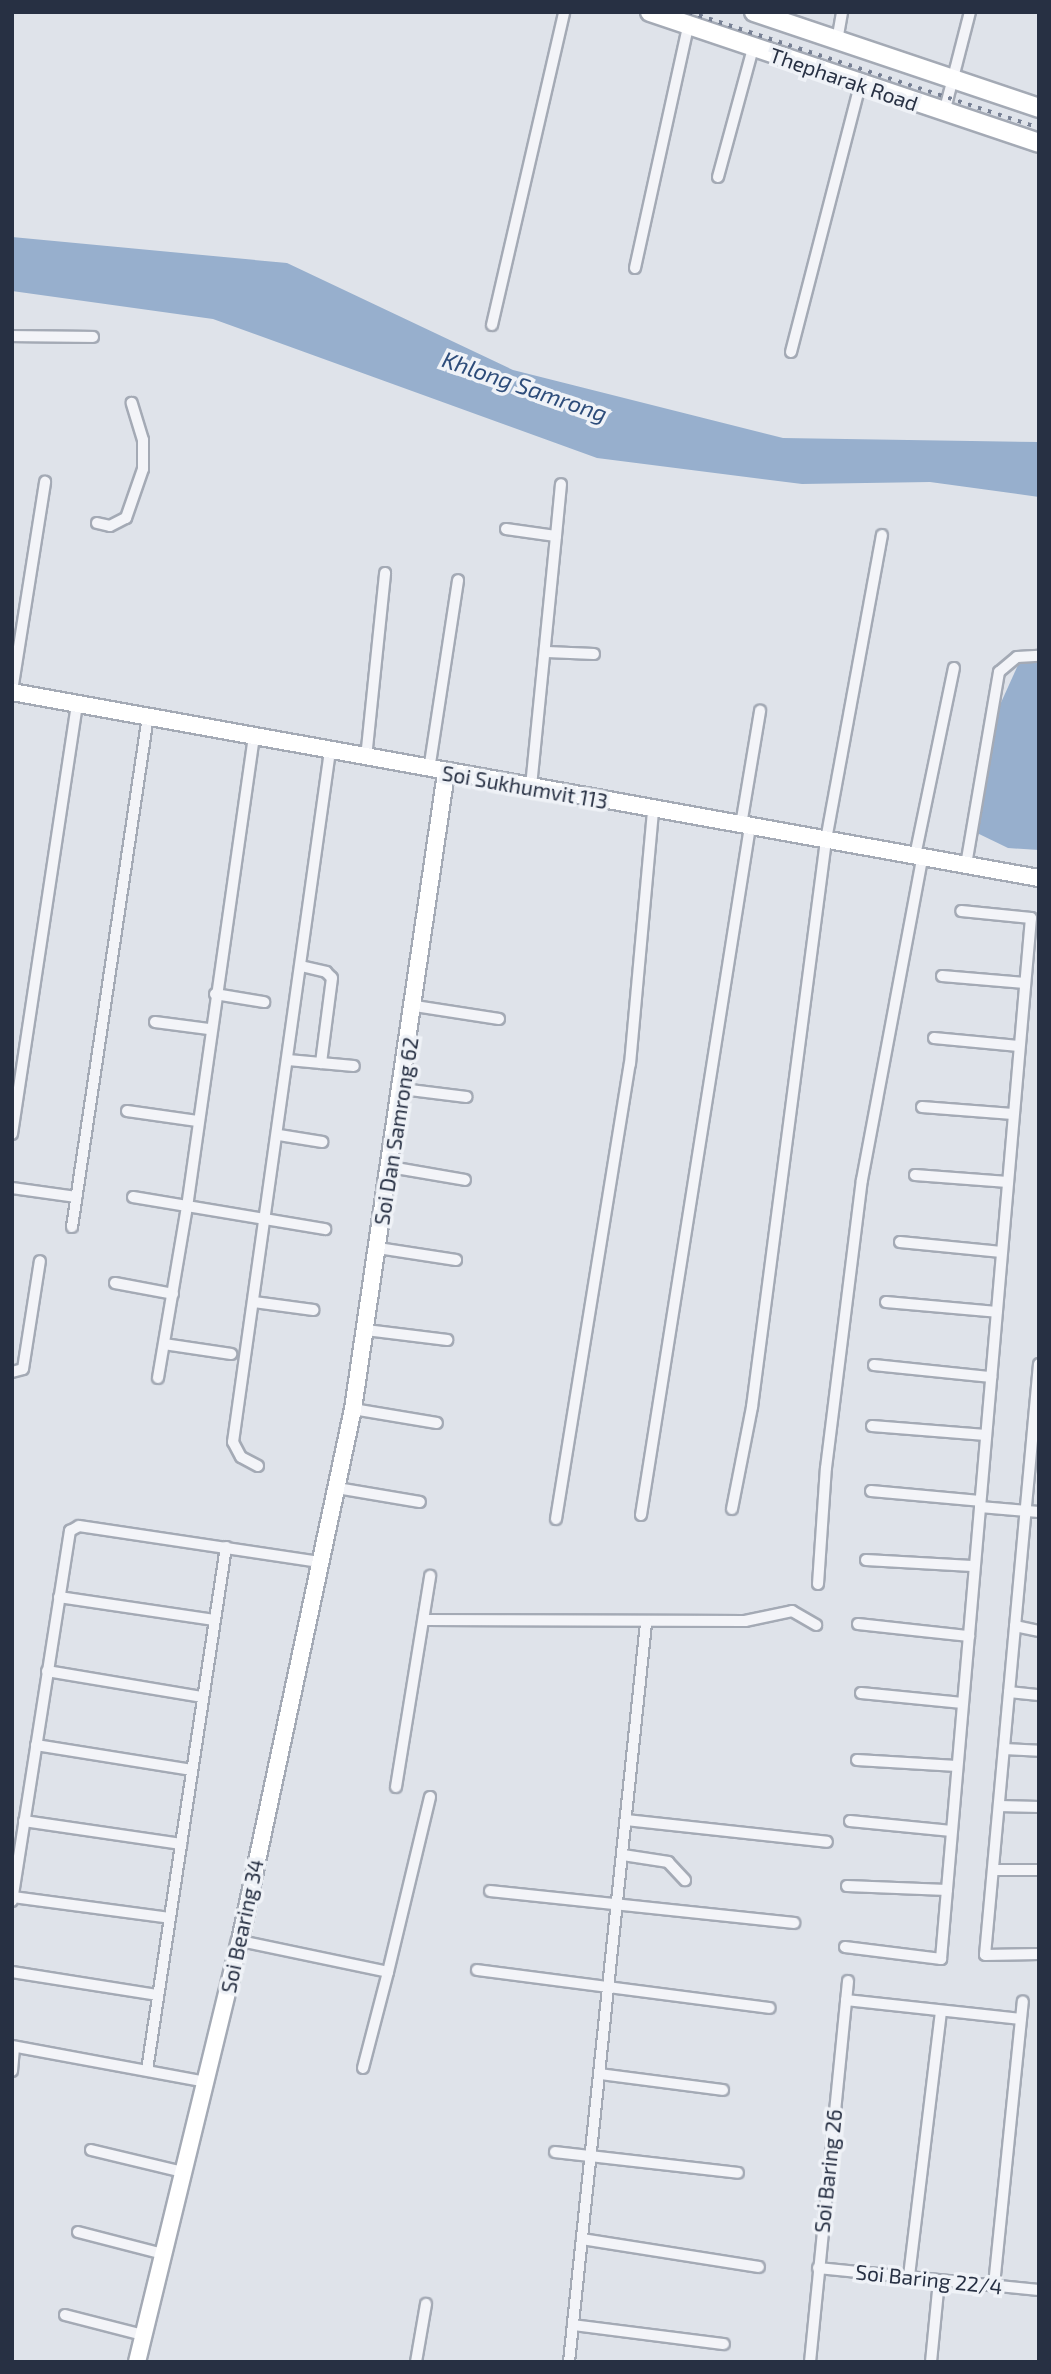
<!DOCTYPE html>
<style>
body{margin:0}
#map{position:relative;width:1051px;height:2374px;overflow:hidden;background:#dfe3ea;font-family:"Exo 2",sans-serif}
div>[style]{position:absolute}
.water>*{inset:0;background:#97afcd}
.roads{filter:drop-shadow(2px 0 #a4aab5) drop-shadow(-2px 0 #a4aab5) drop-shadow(0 2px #a4aab5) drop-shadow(0 -2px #a4aab5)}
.street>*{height:10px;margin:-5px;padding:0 5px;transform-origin:5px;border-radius:5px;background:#f3f4f8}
.secondary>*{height:16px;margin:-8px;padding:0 8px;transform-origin:8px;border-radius:8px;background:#fff}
.primary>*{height:18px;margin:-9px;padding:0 9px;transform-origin:9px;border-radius:9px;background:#fff}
.rail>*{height:3.5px;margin-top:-1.75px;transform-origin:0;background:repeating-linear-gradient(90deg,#788195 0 3.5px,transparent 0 10.5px)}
span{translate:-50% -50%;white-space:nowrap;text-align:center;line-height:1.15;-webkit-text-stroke:7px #eff2f7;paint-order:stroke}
.street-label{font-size:21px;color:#273043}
.water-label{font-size:23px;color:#2d4c7a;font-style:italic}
.frame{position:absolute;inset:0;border:14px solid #273043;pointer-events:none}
</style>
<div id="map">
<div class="water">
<div style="clip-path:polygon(12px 237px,287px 263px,513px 370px,783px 438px,1039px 442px,1039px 497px,930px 482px,802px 484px,597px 458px,213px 319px,12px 291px)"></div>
<div style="clip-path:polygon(1037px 657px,1039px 850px,1008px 848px,977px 833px,999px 707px,1018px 665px)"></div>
</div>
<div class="roads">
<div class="street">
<div style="left:837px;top:41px;width:29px;rotate:-80deg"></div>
<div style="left:944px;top:113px;width:104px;rotate:-75.6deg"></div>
<div style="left:718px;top:177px;width:134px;rotate:-74.8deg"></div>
<div style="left:635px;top:268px;width:248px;rotate:-77.6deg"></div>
<div style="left:492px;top:325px;width:321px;rotate:-77deg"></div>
<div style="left:12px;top:336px;width:81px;rotate:0.7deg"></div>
<div style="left:791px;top:352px;width:276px;rotate:-75.5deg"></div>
<div style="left:97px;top:523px;width:13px;rotate:13deg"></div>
<div style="left:110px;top:526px;width:18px;rotate:-27deg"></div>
<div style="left:126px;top:518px;width:52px;rotate:-70.9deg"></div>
<div style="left:143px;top:469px;width:29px;rotate:-90deg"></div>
<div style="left:143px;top:440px;width:39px;rotate:-107deg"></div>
<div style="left:506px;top:529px;width:50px;rotate:8deg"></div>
<div style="left:556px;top:536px;width:253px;rotate:95.7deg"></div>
<div style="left:556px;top:536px;width:52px;rotate:-84.5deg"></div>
<div style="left:547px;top:652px;width:47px;rotate:2.4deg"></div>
<div style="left:12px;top:691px;width:212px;rotate:-81deg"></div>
<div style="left:366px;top:758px;width:186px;rotate:-84.1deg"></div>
<div style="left:429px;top:770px;width:192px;rotate:-81.3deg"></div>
<div style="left:741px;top:825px;width:116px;rotate:-80.5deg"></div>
<div style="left:915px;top:856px;width:192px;rotate:-78.3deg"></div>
<div style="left:966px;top:865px;width:196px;rotate:-80.3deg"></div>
<div style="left:999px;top:672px;width:23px;rotate:-40deg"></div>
<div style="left:1017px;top:657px;width:22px;rotate:-3deg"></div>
<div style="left:301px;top:966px;width:26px;rotate:13deg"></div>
<div style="left:326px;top:972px;width:8px;rotate:45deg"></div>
<div style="left:332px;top:978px;width:86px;rotate:97.4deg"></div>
<div style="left:942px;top:976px;width:83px;rotate:4.8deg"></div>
<div style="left:215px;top:994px;width:50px;rotate:9.3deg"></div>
<div style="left:415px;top:1006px;width:85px;rotate:8.8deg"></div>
<div style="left:155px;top:1022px;width:54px;rotate:7.4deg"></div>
<div style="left:934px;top:1038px;width:85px;rotate:5.4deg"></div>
<div style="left:288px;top:1060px;width:66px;rotate:5.2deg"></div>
<div style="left:402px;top:1089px;width:65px;rotate:7deg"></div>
<div style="left:922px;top:1107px;width:91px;rotate:4.4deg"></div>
<div style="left:127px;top:1111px;width:71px;rotate:8.1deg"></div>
<div style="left:12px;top:1134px;width:437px;rotate:-81.4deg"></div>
<div style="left:279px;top:1135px;width:44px;rotate:9.2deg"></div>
<div style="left:390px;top:1167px;width:76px;rotate:9.8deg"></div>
<div style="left:915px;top:1175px;width:93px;rotate:4.3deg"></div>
<div style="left:12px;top:1188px;width:65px;rotate:8deg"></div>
<div style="left:133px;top:1197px;width:195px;rotate:9.5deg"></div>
<div style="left:72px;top:1227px;width:517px;rotate:-81.54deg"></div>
<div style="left:900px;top:1242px;width:102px;rotate:5.6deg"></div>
<div style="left:378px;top:1248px;width:79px;rotate:8.7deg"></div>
<div style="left:115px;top:1283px;width:59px;rotate:10.7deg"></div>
<div style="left:254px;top:1302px;width:60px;rotate:7.7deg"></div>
<div style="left:886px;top:1302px;width:111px;rotate:5.1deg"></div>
<div style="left:366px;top:1330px;width:82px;rotate:7deg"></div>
<div style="left:164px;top:1344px;width:68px;rotate:8.5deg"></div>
<div style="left:1039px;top:1364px;width:593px;rotate:95.22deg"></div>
<div style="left:985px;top:1955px;width:54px;rotate:-1.1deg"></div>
<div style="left:874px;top:1365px;width:118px;rotate:5.9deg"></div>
<div style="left:12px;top:1372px;width:11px;rotate:-15deg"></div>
<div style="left:23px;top:1369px;width:109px;rotate:-81.1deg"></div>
<div style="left:158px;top:1378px;width:173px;rotate:-80.4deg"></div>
<div style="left:187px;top:1207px;width:475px;rotate:-81.9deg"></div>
<div style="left:353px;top:1409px;width:85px;rotate:9.5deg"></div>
<div style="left:872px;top:1426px;width:114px;rotate:4.5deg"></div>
<div style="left:258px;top:1466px;width:19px;rotate:-152deg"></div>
<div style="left:241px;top:1457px;width:17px;rotate:-118deg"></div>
<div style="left:233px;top:1442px;width:698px;rotate:-82.01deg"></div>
<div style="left:337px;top:1488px;width:84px;rotate:9.6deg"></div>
<div style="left:871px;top:1491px;width:109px;rotate:5.2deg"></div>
<div style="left:980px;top:1507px;width:59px;rotate:4.8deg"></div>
<div style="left:732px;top:1509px;width:104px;rotate:-78.9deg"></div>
<div style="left:752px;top:1407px;width:572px;rotate:-82.56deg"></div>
<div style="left:826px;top:840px;width:310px;rotate:-79.6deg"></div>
<div style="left:641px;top:1515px;width:697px;rotate:-81deg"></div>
<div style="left:556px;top:1519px;width:461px;rotate:-80.8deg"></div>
<div style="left:630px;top:1064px;width:255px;rotate:-84.8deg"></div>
<div style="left:866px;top:1560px;width:106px;rotate:3.2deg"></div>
<div style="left:818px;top:1584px;width:116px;rotate:-86.1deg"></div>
<div style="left:826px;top:1468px;width:290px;rotate:-82.9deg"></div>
<div style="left:862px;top:1180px;width:328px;rotate:-79.4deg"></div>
<div style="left:59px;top:1597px;width:157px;rotate:8.4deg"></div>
<div style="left:425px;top:1620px;width:320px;rotate:0.2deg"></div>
<div style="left:745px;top:1621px;width:48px;rotate:-12deg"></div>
<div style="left:792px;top:1611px;width:28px;rotate:30deg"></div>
<div style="left:858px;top:1624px;width:112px;rotate:6.2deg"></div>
<div style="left:1015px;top:1626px;width:25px;rotate:12deg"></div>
<div style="left:47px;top:1671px;width:158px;rotate:9.5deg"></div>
<div style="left:1009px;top:1692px;width:30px;rotate:6deg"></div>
<div style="left:861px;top:1693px;width:102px;rotate:5.6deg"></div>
<div style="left:36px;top:1745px;width:158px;rotate:9.1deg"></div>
<div style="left:1004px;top:1749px;width:35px;rotate:3deg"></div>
<div style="left:857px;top:1760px;width:100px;rotate:3.4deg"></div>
<div style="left:396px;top:1787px;width:214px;rotate:-80.8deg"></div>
<div style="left:999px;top:1806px;width:40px;rotate:1.4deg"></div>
<div style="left:626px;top:1820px;width:202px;rotate:6.2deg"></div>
<div style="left:24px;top:1821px;width:159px;rotate:8.3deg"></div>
<div style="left:850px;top:1821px;width:102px;rotate:5.6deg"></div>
<div style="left:623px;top:1855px;width:46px;rotate:8.8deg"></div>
<div style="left:668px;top:1862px;width:25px;rotate:47deg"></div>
<div style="left:993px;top:1870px;width:46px"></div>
<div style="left:847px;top:1886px;width:100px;rotate:2.3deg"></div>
<div style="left:490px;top:1891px;width:306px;rotate:6deg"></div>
<div style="left:13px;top:1897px;width:158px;rotate:7.6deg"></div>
<div style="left:12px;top:1901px;width:375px;rotate:-81.1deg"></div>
<div style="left:70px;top:1531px;width:10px;rotate:-29deg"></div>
<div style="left:79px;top:1526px;width:245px;rotate:8.5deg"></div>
<div style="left:240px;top:1941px;width:151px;rotate:11.8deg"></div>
<div style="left:388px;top:1972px;width:180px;rotate:-76.5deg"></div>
<div style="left:845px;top:1947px;width:97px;rotate:7.1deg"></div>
<div style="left:941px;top:1959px;width:1045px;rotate:-85.06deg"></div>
<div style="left:1031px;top:918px;width:70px;rotate:-174.3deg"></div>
<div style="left:477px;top:1970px;width:295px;rotate:7.4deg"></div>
<div style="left:12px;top:1972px;width:148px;rotate:9deg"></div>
<div style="left:846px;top:2000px;width:176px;rotate:6.2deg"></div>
<div style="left:12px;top:2046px;width:197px;rotate:10.5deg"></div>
<div style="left:363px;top:2068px;width:99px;rotate:-75.4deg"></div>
<div style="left:147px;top:2070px;width:529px;rotate:-81.41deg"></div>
<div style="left:12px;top:2071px;width:24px;rotate:-85deg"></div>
<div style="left:600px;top:2074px;width:124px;rotate:7.4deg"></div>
<div style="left:91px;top:2150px;width:95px;rotate:13.4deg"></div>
<div style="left:555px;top:2152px;width:184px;rotate:6.5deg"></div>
<div style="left:78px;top:2232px;width:88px;rotate:14.5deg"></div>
<div style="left:582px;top:2239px;width:179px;rotate:9deg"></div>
<div style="left:818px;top:2268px;width:222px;rotate:5.7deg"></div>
<div style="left:909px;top:2276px;width:267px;rotate:-83.1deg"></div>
<div style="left:994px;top:2285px;width:285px;rotate:-84.2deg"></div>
<div style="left:65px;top:2315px;width:81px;rotate:14.4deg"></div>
<div style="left:573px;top:2325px;width:152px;rotate:7.2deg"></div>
<div style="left:416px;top:2362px;width:59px;rotate:-80.2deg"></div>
<div style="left:569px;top:2362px;width:743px;rotate:-84.05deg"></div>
<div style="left:810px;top:2362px;width:383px;rotate:-84.3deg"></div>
<div style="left:931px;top:2362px;width:82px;rotate:-84.4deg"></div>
</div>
<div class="secondary">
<div style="left:12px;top:692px;width:1044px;rotate:10.27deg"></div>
<div style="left:137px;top:2362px;width:433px;rotate:-76.3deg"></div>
<div style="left:240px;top:1941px;width:544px;rotate:-78.01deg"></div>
<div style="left:353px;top:1409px;width:643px;rotate:-81.68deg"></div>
</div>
<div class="primary">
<div style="left:650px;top:12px;width:410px;rotate:18.6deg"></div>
<div style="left:754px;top:12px;width:301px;rotate:18.6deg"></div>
</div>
</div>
<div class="rail">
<div style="left:689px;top:12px;width:369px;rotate:18.3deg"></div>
</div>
<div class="street-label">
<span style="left:844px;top:79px;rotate:19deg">Thepharak Road</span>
<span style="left:525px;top:787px;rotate:10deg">Soi Sukhumvit 113</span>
<span style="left:396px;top:1131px;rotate:-81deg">Soi Dan Samrong 62</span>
<span style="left:242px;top:1926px;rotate:-78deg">Soi Bearing 34</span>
<span style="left:828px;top:2171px;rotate:-84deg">Soi Baring 26</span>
<span style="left:929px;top:2279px;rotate:6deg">Soi Baring 22/4</span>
</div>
<div class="water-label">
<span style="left:525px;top:386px;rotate:19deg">Khlong Samrong</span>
</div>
<div class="frame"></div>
</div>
